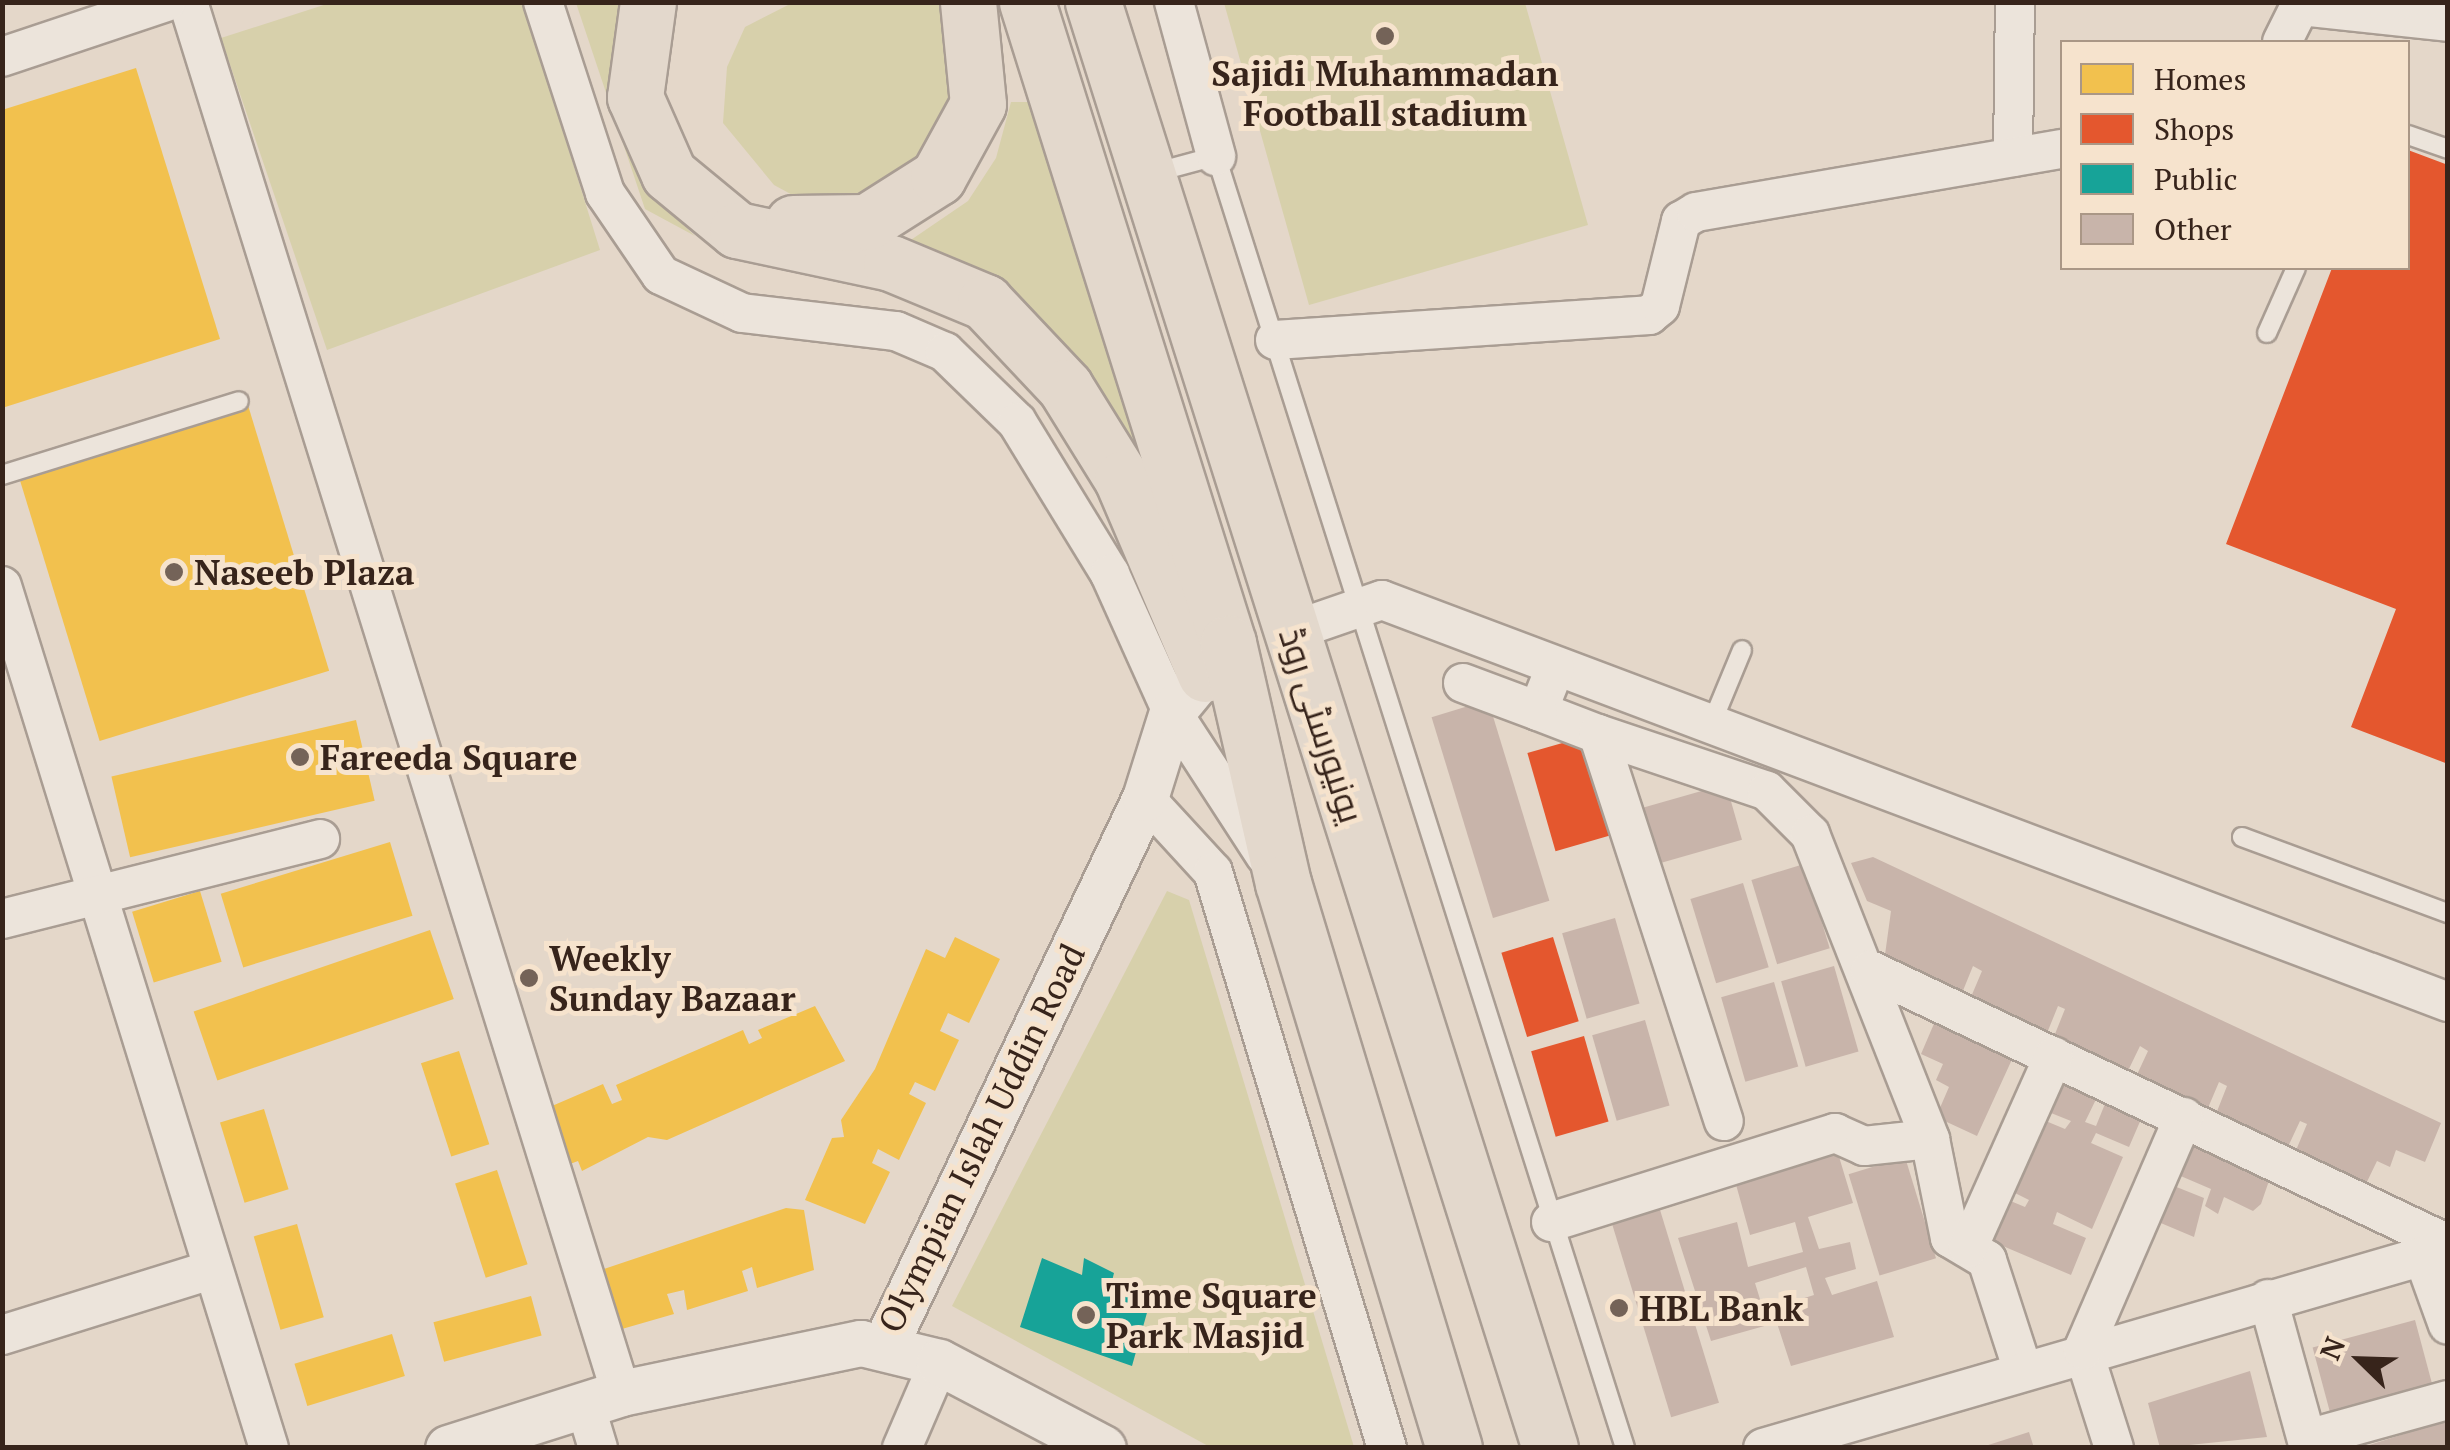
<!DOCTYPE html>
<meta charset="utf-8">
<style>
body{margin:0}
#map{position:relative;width:2450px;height:1450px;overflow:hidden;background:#e4d7c9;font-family:"PT Serif",Cairo,serif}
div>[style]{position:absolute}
.green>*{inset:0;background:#d7d0ab}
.homes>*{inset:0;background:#f2c14e;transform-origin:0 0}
.shops>*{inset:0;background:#e4572e;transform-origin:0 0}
.public>*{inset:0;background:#17a398}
.building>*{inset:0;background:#c8b4aa;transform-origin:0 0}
.roads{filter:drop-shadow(2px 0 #a99d93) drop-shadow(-2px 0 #a99d93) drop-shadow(0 2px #a99d93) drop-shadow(0 -2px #a99d93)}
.service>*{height:18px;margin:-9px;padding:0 9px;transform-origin:9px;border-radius:9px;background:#ece4db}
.minor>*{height:38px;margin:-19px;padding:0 19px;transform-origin:19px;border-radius:19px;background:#ece4db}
.tertiary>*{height:45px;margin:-22.5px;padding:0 22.5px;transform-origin:22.5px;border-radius:22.5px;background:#ece4db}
.primary>*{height:55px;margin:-27.5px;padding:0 27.5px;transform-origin:27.5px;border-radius:27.5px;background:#e3d8cc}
.dots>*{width:28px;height:28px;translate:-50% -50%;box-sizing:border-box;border:5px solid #f6e3cd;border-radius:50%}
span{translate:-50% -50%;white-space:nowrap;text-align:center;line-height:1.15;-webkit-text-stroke:10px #f6e3cd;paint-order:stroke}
.poi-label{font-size:35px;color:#37241b;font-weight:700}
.left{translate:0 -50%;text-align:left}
.street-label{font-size:35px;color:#37241b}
.frame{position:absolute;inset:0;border:5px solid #37241b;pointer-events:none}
.legend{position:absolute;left:2060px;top:40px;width:350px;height:230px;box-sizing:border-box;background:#f6e3cd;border:2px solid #aa9786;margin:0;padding:12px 18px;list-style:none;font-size:30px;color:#37241b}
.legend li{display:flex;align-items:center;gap:20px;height:50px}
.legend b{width:50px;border:2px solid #aa9786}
.north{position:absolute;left:2310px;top:1310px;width:100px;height:100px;-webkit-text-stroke:8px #f6e3cd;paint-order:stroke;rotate:293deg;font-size:28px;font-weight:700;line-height:40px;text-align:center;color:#37241b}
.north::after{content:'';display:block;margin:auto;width:35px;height:45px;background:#37241b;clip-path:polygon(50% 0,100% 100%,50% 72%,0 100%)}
</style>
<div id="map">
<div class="green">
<div style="clip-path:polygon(333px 2px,523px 3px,600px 250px,327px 350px,221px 38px)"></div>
<div style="clip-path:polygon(576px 3px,627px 3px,627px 130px,665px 207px,695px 236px,645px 209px)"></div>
<div style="clip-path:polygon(792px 3px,954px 3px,952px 122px,894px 193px,798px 198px,774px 185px,723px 123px,727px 67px,745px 27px)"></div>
<div style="clip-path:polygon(1224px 3px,1525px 3px,1588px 225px,1309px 305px)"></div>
<div style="clip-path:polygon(1011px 102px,1032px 102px,1165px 500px,1064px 345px,1015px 306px,902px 246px,968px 201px,996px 158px)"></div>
<div style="clip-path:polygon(1167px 891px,1189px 900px,1354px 1447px,1210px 1447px,952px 1306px)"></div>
</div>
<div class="homes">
<div style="clip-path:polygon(136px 68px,220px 339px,2px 408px,2px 110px)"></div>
<div style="left:247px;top:402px;width:281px;height:240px;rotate:73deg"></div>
<div style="left:356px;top:720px;width:83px;height:251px;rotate:77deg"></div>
<div style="left:390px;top:842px;width:77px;height:177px;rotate:73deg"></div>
<div style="left:200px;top:891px;width:74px;height:71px;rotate:73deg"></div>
<div style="left:430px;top:930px;width:73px;height:250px;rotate:71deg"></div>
<div style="clip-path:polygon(955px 937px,1000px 959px,969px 1023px,948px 1013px,940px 1031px,959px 1040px,935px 1091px,915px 1082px,909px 1094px,926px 1103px,899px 1160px,878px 1149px,872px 1163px,890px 1172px,865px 1224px,805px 1200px,832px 1138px,844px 1137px,841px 1120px,875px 1069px,926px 949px,945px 958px)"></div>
<div style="clip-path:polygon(815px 1006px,845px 1061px,667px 1140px,648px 1137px,582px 1171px,578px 1161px,562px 1167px,545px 1109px,603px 1084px,612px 1104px,622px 1100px,616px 1085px,743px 1030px,749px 1044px,762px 1038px,758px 1030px)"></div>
<div style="left:459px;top:1051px;width:98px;height:40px;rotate:72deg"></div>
<div style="left:264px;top:1109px;width:84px;height:46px;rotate:73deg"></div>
<div style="left:497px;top:1170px;width:99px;height:44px;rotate:72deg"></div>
<div style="clip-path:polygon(786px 1208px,804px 1210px,814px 1270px,757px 1288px,752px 1267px,742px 1271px,748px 1291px,687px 1310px,684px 1290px,667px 1294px,674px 1314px,615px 1331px,598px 1271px)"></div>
<div style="left:297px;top:1224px;width:97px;height:45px;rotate:74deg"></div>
<div style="left:531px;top:1296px;width:41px;height:101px;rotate:75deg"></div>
<div style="left:392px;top:1334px;width:44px;height:102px;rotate:73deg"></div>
</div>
<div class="shops">
<div style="clip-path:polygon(2408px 150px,2448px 165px,2448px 764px,2351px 727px,2396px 609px,2226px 544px,2332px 268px,2408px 268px)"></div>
<div style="left:1587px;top:736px;width:102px;height:62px;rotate:74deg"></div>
<div style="left:1553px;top:937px;width:88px;height:54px;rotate:73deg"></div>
<div style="left:1584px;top:1036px;width:89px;height:55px;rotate:74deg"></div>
</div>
<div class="public">
<div style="clip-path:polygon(1042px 1258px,1082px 1275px,1084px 1258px,1114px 1273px,1111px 1285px,1150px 1302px,1132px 1366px,1020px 1327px)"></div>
</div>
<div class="building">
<div style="left:1488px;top:700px;width:210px;height:59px;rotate:73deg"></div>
<div style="left:1726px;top:784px;width:58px;height:102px;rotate:74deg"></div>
<div style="clip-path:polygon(1873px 857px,2441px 1123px,2425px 1162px,2396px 1150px,2390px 1167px,2377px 1161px,2364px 1188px,2294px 1155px,2307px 1124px,2300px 1121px,2286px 1151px,2214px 1119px,2227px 1086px,2219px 1082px,2205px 1115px,2134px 1081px,2148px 1051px,2140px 1046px,2125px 1077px,2051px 1044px,2065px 1009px,2058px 1006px,2045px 1038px,1968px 1004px,1982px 971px,1973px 966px,1960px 998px,1884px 962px,1891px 911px,1867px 901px,1851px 863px)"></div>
<div style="left:1804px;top:864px;width:88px;height:55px;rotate:73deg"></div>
<div style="left:1743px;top:883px;width:88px;height:55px;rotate:73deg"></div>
<div style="left:1615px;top:918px;width:89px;height:55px;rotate:74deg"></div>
<div style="left:1834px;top:966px;width:89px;height:55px;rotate:74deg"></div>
<div style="left:1774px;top:982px;width:88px;height:55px;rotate:74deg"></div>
<div style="clip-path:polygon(1936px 1019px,2014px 1055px,1977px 1136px,1936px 1117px,1949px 1087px,1936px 1080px,1943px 1064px,1921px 1054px)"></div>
<div style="left:1645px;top:1020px;width:89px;height:55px;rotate:74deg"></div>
<div style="clip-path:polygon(2064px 1072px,2101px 1089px,2085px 1122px,2096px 1126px,2109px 1094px,2145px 1110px,2129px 1147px,2096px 1133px,2091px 1143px,2123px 1157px,2092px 1229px,2057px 1212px,2053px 1224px,2086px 1238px,2071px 1275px,1984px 1238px,2001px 1197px,2025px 1207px,2029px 1200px,2007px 1189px,2041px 1119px,2065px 1129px,2071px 1121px,2046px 1111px)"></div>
<div style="clip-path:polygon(2192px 1138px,2271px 1175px,2261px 1204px,2253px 1211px,2224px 1197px,2218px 1214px,2205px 1206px,2211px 1189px,2176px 1174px)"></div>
<div style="clip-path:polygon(1837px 1150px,1853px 1203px,1808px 1217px,1819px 1249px,1850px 1242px,1856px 1269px,1825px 1278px,1832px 1295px,1877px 1281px,1894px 1337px,1791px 1366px,1772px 1308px,1814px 1295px,1806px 1267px,1755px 1283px,1768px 1325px,1711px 1341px,1678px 1238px,1737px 1222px,1748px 1267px,1803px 1252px,1795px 1222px,1750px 1235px,1735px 1181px)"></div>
<div style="left:1905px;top:1157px;width:106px;height:59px;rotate:73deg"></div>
<div style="clip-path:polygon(2169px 1184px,2204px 1198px,2194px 1237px,2156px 1221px)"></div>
<div style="left:1657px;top:1200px;width:212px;height:50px;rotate:73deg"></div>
<div style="left:2415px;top:1320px;width:68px;height:106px;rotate:75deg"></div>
<div style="clip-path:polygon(2250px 1371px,2267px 1437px,2160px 1448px,2148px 1403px)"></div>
<div style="clip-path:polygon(2445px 1421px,2448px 1448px,2363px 1448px,2363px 1447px)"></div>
<div style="clip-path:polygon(2029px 1432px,2034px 1448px,1983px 1448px,1982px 1447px)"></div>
</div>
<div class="roads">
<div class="service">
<div style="left:2408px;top:135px;width:42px;rotate:19.3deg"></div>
<div style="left:1153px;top:173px;width:65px;rotate:-15.1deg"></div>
<div style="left:1216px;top:156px;width:1355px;rotate:72.43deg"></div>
<div style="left:2267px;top:333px;width:71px;rotate:-66deg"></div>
<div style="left:2px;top:475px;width:248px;rotate:-17.3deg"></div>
<div style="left:1711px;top:725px;width:81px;rotate:-67.5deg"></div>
<div style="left:2242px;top:837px;width:220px;rotate:20.3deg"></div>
</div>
<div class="minor">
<div style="left:188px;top:2px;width:1457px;rotate:72.71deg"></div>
<div style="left:543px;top:2px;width:201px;rotate:72deg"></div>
<div style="left:605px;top:193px;width:99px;rotate:55.7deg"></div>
<div style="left:661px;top:275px;width:89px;rotate:25.1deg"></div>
<div style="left:742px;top:313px;width:155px;rotate:6.7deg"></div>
<div style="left:896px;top:331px;width:53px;rotate:23.2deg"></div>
<div style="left:945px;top:352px;width:100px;rotate:44.2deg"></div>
<div style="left:1017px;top:422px;width:178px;rotate:58.5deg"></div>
<div style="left:1110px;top:574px;width:151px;rotate:65.8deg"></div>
<div style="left:1172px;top:712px;width:171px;rotate:57deg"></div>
<div style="left:1174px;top:2px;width:160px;rotate:74.7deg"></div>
<div style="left:2301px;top:6px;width:148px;rotate:6.2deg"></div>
<div style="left:2282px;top:42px;width:45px;rotate:-63.4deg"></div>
<div style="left:2px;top:57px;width:173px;rotate:-18.5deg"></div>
<div style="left:2013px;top:157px;width:155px;rotate:-89.3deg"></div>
<div style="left:1275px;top:340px;width:375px;rotate:-3.8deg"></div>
<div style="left:1649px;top:315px;width:14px;rotate:-39deg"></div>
<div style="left:1660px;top:306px;width:88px;rotate:-76.1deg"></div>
<div style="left:1681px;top:221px;width:17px;rotate:-31deg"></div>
<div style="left:1696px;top:212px;width:371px;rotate:-9.8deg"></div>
<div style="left:2px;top:586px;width:902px;rotate:72.79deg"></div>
<div style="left:1292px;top:631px;width:95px;rotate:-19deg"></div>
<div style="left:1382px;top:600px;width:1139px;rotate:20.66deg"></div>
<div style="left:1555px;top:668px;width:46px;rotate:111.6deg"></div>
<div style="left:1538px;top:711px;width:64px;rotate:21deg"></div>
<div style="left:1598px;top:734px;width:407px;rotate:72deg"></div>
<div style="left:1463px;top:683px;width:80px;rotate:20.5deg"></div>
<div style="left:1598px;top:734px;width:178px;rotate:18.6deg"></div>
<div style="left:1767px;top:791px;width:61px;rotate:45deg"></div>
<div style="left:1810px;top:834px;width:328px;rotate:68.5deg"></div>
<div style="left:1930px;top:1139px;width:101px;rotate:78.6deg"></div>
<div style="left:1950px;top:1238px;width:43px;rotate:30.7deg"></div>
<div style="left:1987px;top:1260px;width:117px;rotate:72deg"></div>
<div style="left:1145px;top:798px;width:100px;rotate:47.4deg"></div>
<div style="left:1213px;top:872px;width:602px;rotate:73.19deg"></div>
<div style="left:2px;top:919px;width:328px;rotate:-14.1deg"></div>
<div style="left:1870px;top:970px;width:640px;rotate:25.36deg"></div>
<div style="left:1551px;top:1222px;width:298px;rotate:-17.4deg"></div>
<div style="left:1835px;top:1133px;width:32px;rotate:24deg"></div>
<div style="left:1864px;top:1146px;width:66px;rotate:-6.1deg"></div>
<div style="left:1968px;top:1248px;width:210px;rotate:-65.9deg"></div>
<div style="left:2423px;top:1256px;width:73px;rotate:70.1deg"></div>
<div style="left:2268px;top:1299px;width:155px;rotate:74.6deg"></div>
<div style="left:2px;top:1335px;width:219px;rotate:-17.3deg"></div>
<div style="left:585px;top:1405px;width:45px;rotate:73.2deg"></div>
<div style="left:2307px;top:1439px;width:146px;rotate:-15.5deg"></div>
<div style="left:902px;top:1448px;width:94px;rotate:-66.7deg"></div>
<div style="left:1763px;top:1448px;width:713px;rotate:-16.2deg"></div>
<div style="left:2114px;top:1448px;width:103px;rotate:-107.6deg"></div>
<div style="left:2083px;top:1350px;width:254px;rotate:-66.6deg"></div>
</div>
<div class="tertiary">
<div style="left:885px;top:1345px;width:606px;rotate:-64.58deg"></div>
<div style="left:1145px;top:798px;width:90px;rotate:-72.6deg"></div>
<div style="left:1172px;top:712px;width:82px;rotate:-50.5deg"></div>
<div style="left:448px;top:1448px;width:182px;rotate:-17.6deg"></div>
<div style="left:621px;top:1393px;width:245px;rotate:-11.8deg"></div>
<div style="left:861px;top:1343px;width:80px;rotate:13.7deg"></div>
<div style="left:939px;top:1362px;width:185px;rotate:27.7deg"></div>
</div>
<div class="primary">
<div style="left:648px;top:2px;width:96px;rotate:97.8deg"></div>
<div style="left:635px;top:97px;width:84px;rotate:66.2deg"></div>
<div style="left:669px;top:174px;width:88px;rotate:39.5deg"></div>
<div style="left:737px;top:230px;width:157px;rotate:12.1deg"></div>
<div style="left:891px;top:263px;width:102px;rotate:22.5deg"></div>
<div style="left:985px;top:302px;width:117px;rotate:46.7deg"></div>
<div style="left:1065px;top:387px;width:108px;rotate:58.2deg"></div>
<div style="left:1122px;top:479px;width:212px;rotate:66.9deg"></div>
<div style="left:1027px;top:2px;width:672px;rotate:72.59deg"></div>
<div style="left:1228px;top:643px;width:246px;rotate:77.1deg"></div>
<div style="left:1283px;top:883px;width:590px;rotate:73.16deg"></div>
<div style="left:1093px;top:2px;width:1516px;rotate:72.46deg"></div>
<div style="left:793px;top:223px;width:74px;rotate:-0.8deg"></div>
<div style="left:867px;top:222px;width:84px;rotate:-32.4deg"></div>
<div style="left:938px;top:177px;width:83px;rotate:-61.3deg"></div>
<div style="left:978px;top:104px;width:102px;rotate:-95.6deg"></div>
</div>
</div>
<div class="dots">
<div style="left:1385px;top:36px;background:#746358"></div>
<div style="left:174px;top:572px;background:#746358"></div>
<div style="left:300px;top:757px;background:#746358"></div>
<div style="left:529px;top:978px;background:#746358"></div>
<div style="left:1619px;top:1308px;background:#746358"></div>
<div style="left:1086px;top:1315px;background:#746358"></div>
</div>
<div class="poi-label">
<span style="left:1385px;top:93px">Sajidi Muhammadan<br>Football stadium</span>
<span class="left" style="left:194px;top:572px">Naseeb Plaza</span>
<span class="left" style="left:320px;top:757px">Fareeda Square</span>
<span class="left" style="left:549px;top:978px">Weekly<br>Sunday Bazaar</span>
<span class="left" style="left:1106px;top:1315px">Time Square<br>Park Masjid</span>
<span class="left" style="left:1639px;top:1308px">HBL Bank</span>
</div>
<div class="street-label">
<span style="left:1322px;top:725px;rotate:72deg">یونیورسٹی روڈ</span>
<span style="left:981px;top:1138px;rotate:-64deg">Olympian Islah Uddin Road</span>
</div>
<div class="frame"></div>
<ul class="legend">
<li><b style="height:28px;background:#f2c14e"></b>Homes</li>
<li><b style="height:28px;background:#e4572e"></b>Shops</li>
<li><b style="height:28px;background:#17a398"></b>Public</li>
<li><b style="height:28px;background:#c8b4aa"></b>Other</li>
</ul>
<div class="north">N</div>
</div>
